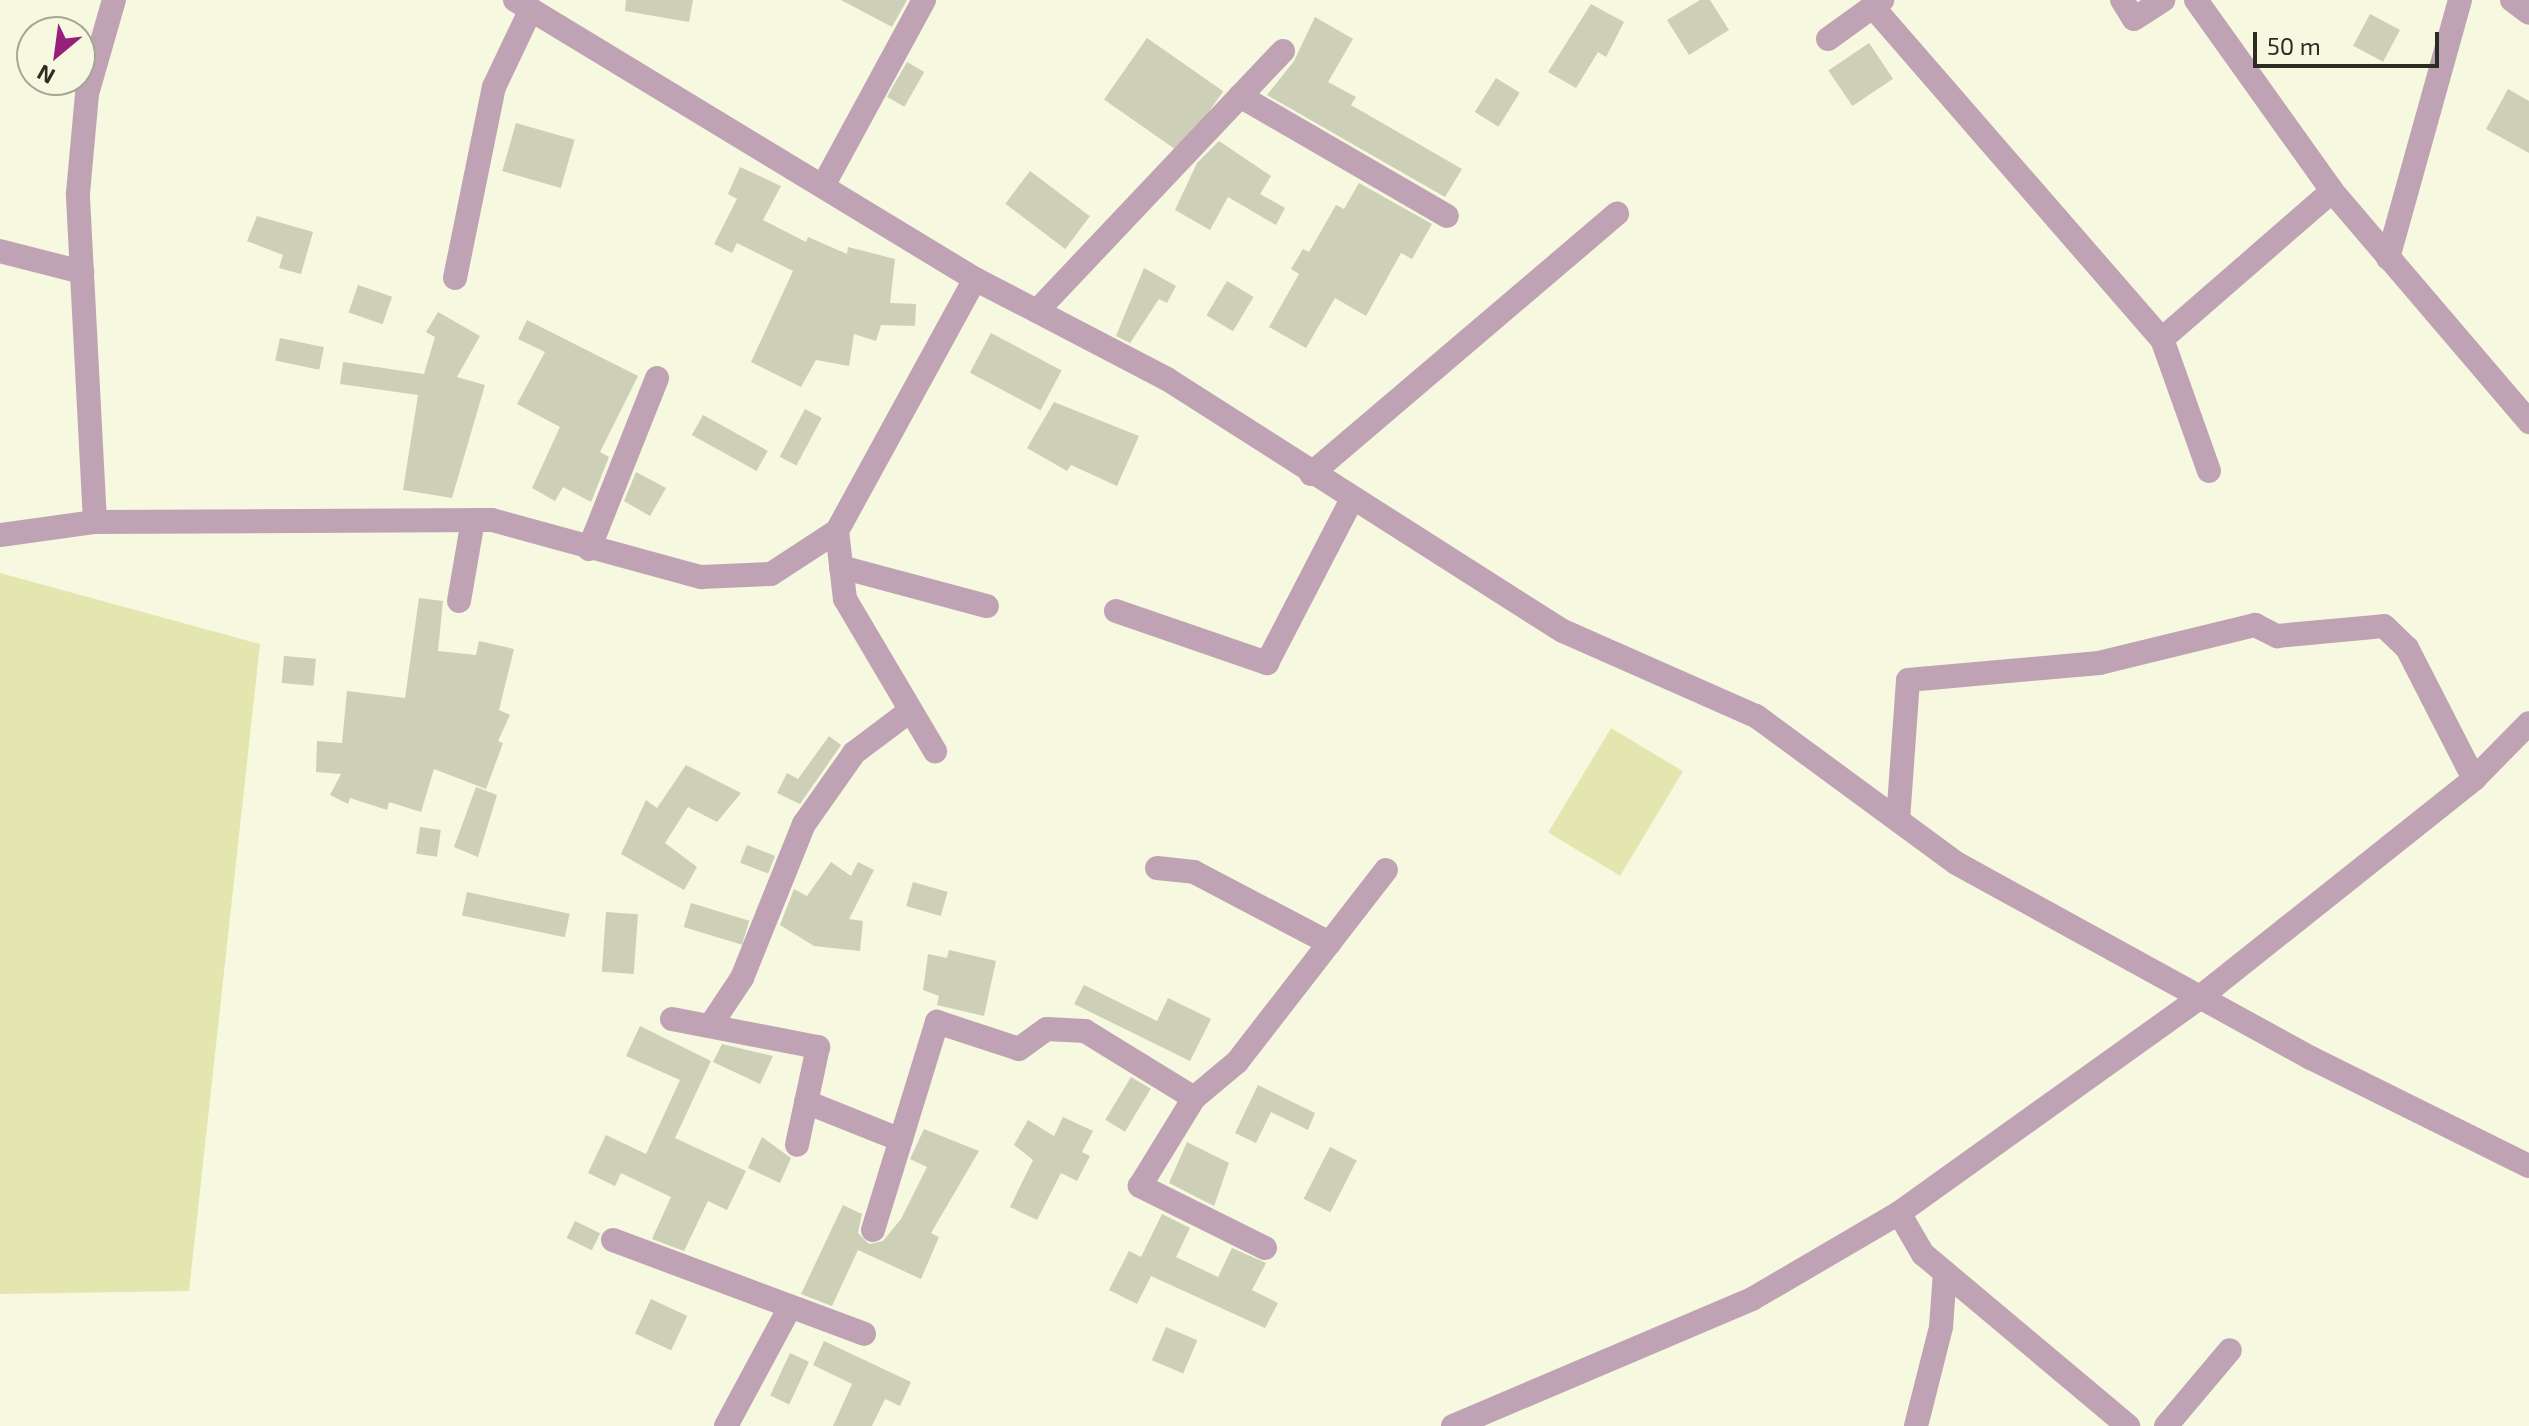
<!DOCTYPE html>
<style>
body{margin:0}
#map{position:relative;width:2529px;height:1426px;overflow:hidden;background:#f6f8df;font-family:"Exo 2",sans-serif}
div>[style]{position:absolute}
.green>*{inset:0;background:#e3e7af;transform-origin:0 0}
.building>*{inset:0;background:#cdcfb7;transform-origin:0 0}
.minor>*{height:24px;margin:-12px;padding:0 12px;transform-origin:12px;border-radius:12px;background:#bfa3b5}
span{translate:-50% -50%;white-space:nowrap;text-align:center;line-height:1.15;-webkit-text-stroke:6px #f6f8df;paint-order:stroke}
.north{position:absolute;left:16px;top:16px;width:80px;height:80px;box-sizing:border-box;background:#f6f8df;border:2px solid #a5a694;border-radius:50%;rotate:209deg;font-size:22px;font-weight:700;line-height:32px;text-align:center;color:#2c2c23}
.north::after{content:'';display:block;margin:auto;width:28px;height:36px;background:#97207b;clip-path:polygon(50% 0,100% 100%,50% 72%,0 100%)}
.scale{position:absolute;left:2253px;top:32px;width:186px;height:36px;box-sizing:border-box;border:4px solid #2c2c23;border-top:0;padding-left:10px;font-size:24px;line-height:28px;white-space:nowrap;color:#2c2c23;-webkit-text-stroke:6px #f6f8df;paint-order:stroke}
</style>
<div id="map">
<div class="green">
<div style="clip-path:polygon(0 573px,260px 644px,189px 1291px,0 1294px)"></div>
<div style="left:1611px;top:728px;width:84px;height:122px;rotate:31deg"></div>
</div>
<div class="building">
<div style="clip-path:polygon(626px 0,693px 0,689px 22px,625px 11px)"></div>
<div style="clip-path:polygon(841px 0,907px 0,892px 27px)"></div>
<div style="clip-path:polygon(1700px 0,1710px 0,1729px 30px,1689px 55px,1667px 20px)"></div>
<div style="clip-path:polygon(1591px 4px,1624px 22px,1606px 57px,1598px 52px,1576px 88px,1548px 72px)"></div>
<div style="left:2370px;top:14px;width:34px;height:36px;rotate:28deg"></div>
<div style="clip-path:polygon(1315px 17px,1353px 39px,1328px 82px,1356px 97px,1351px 105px,1462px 169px,1445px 197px,1267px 95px,1294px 61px)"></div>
<div style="left:1147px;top:38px;width:93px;height:75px;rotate:35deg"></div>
<div style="left:1869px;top:43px;width:43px;height:49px;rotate:56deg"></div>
<div style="left:907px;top:62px;width:20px;height:40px;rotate:30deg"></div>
<div style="left:1496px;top:78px;width:28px;height:40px;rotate:32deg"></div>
<div style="clip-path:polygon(2508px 89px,2529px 101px,2529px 153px,2486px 129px)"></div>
<div style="left:516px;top:123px;width:61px;height:50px;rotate:16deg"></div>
<div style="clip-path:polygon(1219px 141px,1271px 176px,1260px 194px,1285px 208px,1276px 225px,1228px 197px,1210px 230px,1175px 210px,1197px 163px)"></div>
<div style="clip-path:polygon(740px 167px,781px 186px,763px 220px,806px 242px,808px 237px,847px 254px,848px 247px,895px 259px,890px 303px,916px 304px,915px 326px,881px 325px,876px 341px,854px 334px,849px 366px,816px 360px,801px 387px,751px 362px,793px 271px,737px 243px,732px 253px,714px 244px,737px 199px,728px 194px)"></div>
<div style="left:1030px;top:171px;width:75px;height:41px;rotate:37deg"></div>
<div style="clip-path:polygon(1359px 183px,1432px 224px,1412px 259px,1401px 253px,1366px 316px,1335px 298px,1306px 348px,1269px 327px,1299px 274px,1291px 269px,1303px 249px,1309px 252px,1336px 205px,1344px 209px)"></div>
<div style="clip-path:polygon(257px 216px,313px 232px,301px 274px,279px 268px,283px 255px,247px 241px)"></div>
<div style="clip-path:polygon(1144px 268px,1176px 286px,1167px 303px,1159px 299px,1130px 343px,1116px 336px)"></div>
<div style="left:1227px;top:281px;width:31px;height:40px;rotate:31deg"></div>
<div style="left:358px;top:285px;width:36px;height:29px;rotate:19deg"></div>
<div style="clip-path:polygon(438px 312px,480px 336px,457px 377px,485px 385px,452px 498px,403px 490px,418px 395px,340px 384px,343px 362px,424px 374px,435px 337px,426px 332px)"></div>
<div style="clip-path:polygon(527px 320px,638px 376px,600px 452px,609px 457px,591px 502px,563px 487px,555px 501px,532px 488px,560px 427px,517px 404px,545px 352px,518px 339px)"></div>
<div style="left:991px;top:333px;width:80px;height:45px;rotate:28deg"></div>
<div style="left:280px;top:338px;width:45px;height:23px;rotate:12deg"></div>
<div style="clip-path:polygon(1054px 402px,1139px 436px,1117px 486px,1071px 465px,1067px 471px,1027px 448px)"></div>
<div style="left:805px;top:409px;width:19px;height:54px;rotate:28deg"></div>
<div style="left:703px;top:415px;width:74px;height:23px;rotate:29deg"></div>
<div style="clip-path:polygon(636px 472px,666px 488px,650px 516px,624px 501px)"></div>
<div style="clip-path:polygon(419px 598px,443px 601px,438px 651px,476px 655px,479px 641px,514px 649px,499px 710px,510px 715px,498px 741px,503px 743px,486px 789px,434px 769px,421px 812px,389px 802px,387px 810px,350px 798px,348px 804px,330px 795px,341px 774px,316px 772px,317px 741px,342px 743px,347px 691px,405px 698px)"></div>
<div style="left:284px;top:656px;width:32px;height:27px;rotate:5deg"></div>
<div style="clip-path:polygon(829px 736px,841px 745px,800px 804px,777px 793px,787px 773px,798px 779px)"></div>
<div style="clip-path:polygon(686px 765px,741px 793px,717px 822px,688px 807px,665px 843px,697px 867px,684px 890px,621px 854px,646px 800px,657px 808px)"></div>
<div style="clip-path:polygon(476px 787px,497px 795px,478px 857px,454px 847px)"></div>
<div style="left:420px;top:827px;width:21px;height:27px;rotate:8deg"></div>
<div style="left:747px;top:845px;width:30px;height:19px;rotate:21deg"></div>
<div style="clip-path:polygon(831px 862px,851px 876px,858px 862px,874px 870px,849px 919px,863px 921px,860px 951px,814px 946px,780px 925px,794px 889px,807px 896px)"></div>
<div style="left:913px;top:882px;width:36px;height:25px;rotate:16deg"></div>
<div style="left:467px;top:892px;width:105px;height:24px;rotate:12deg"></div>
<div style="left:691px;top:903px;width:61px;height:25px;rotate:17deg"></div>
<div style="left:606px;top:912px;width:32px;height:60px;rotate:4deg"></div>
<div style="clip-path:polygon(949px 950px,996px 961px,984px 1016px,937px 1005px,939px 996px,923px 990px,928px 954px,947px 958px)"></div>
<div style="clip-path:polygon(1084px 985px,1157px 1021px,1168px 998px,1211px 1019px,1190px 1061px,1074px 1004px)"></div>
<div style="clip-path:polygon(640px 1026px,711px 1061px,675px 1138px,746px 1171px,727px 1210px,708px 1201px,684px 1251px,652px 1239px,671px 1197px,621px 1173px,615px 1186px,588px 1173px,606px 1135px,646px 1154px,680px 1080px,626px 1056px)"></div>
<div style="clip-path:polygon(722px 1044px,773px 1056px,760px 1084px,713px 1062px)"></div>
<div style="left:1131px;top:1077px;width:23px;height:50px;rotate:31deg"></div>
<div style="clip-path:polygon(1258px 1085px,1315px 1113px,1308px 1130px,1271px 1112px,1256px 1143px,1235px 1133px)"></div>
<div style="clip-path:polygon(1063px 1117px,1093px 1131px,1082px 1152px,1090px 1156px,1077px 1181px,1061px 1173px,1037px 1220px,1010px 1207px,1033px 1160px,1014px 1145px,1028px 1120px,1054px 1136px)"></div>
<div style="clip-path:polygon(924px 1129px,979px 1151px,931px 1233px,939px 1237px,921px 1279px,858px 1250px,832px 1306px,801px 1294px,843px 1205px,862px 1214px,858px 1233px,869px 1244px,883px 1241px,901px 1219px,927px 1167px,910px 1159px)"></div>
<div style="clip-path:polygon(762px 1137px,791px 1158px,780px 1183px,748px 1168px)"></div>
<div style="clip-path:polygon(1187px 1142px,1229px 1163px,1214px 1206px,1169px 1183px)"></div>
<div style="left:1330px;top:1147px;width:30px;height:58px;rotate:27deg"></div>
<div style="clip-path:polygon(1162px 1214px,1190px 1228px,1176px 1257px,1218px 1277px,1232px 1248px,1266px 1263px,1252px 1290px,1278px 1303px,1265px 1328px,1151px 1276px,1137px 1304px,1109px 1290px,1129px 1251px,1141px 1257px)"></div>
<div style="left:575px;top:1221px;width:28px;height:19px;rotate:26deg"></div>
<div style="left:651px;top:1299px;width:40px;height:38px;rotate:25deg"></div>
<div style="left:1166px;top:1327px;width:34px;height:36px;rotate:23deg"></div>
<div style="clip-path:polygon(824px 1341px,911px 1382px,900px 1406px,885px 1399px,872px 1426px,833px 1426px,852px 1384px,813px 1365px)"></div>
<div style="left:790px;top:1353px;width:21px;height:47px;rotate:25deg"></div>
</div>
<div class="minor">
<div style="left:515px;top:0;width:538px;rotate:31.24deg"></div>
<div style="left:975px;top:279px;width:216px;rotate:27.5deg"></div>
<div style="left:1167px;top:379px;width:469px;rotate:32.5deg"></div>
<div style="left:1563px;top:631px;width:211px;rotate:23.8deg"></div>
<div style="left:1756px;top:716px;width:248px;rotate:36.3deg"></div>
<div style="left:1956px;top:863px;width:405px;rotate:28.8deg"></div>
<div style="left:2311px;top:1058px;width:243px;rotate:26.4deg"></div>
<div style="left:2122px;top:0;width:22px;rotate:58deg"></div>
<div style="left:2134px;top:19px;width:35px;rotate:-33deg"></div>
<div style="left:2196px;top:0;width:234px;rotate:54.5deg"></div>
<div style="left:2332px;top:191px;width:304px;rotate:49.5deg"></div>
<div style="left:2512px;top:0;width:21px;rotate:37deg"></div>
<div style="left:1873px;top:7px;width:440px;rotate:49deg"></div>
<div style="left:2162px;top:339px;width:140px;rotate:70.4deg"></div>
<div style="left:1828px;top:39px;width:67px;rotate:-35.8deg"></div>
<div style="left:1240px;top:96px;width:239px;rotate:30.1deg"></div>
<div style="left:823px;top:186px;width:212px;rotate:-61.5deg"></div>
<div style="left:0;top:251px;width:85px;rotate:14.4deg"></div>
<div style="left:2388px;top:258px;width:268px;rotate:-74.4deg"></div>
<div style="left:455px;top:278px;width:195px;rotate:-78.5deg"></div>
<div style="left:494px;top:87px;width:86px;rotate:-64.6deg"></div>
<div style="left:1037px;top:311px;width:358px;rotate:-46.6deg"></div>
<div style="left:2162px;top:339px;width:225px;rotate:-41deg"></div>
<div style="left:1311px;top:474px;width:402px;rotate:-40.4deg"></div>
<div style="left:95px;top:522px;width:329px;rotate:-93deg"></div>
<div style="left:78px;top:193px;width:99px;rotate:-84.8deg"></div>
<div style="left:87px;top:94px;width:98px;rotate:-74deg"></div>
<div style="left:837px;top:531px;width:68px;rotate:83.3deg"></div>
<div style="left:845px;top:599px;width:177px;rotate:59.4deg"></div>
<div style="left:0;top:535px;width:96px;rotate:-7.8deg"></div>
<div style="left:95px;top:522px;width:397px;rotate:-0.3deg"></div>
<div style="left:492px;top:520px;width:217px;rotate:15.3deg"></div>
<div style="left:701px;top:577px;width:70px;rotate:-2.5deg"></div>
<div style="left:771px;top:574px;width:79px;rotate:-33.1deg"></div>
<div style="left:837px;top:531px;width:287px;rotate:-61.3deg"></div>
<div style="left:589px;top:549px;width:184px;rotate:-68.3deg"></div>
<div style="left:841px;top:567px;width:151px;rotate:15deg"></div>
<div style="left:459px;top:601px;width:82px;rotate:-80.2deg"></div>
<div style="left:1116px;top:611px;width:160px;rotate:19deg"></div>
<div style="left:1267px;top:663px;width:185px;rotate:-62.6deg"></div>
<div style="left:1898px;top:820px;width:140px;rotate:-85.9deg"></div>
<div style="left:1908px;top:680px;width:192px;rotate:-5.1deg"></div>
<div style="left:2099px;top:663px;width:161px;rotate:-13.7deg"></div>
<div style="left:2255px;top:625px;width:25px;rotate:27deg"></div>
<div style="left:2277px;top:636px;width:107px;rotate:-5.3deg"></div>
<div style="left:2384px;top:626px;width:32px;rotate:44deg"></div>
<div style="left:2407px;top:648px;width:147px;rotate:62.9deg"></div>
<div style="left:1157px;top:868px;width:37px;rotate:6deg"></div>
<div style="left:1194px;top:872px;width:153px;rotate:27.7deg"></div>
<div style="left:672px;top:1019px;width:149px;rotate:10.9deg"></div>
<div style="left:818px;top:1047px;width:100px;rotate:102.1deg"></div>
<div style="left:710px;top:1026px;width:58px;rotate:-56.3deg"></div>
<div style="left:742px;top:978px;width:166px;rotate:-68.1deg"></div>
<div style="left:804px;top:824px;width:87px;rotate:-54.8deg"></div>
<div style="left:854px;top:753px;width:70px;rotate:-36.9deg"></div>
<div style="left:806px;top:1102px;width:102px;rotate:21.8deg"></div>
<div style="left:1899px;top:1213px;width:48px;rotate:59.7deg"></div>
<div style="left:1923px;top:1254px;width:268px;rotate:40deg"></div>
<div style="left:873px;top:1230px;width:218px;rotate:-72.9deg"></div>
<div style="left:937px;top:1022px;width:86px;rotate:18.2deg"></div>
<div style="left:1019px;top:1049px;width:34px;rotate:-36deg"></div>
<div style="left:1047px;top:1029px;width:38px;rotate:3deg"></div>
<div style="left:1085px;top:1031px;width:128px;rotate:31.6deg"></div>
<div style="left:613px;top:1240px;width:268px;rotate:20.5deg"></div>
<div style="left:1265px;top:1248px;width:140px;rotate:-153.6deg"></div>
<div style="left:1140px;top:1186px;width:103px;rotate:-58.5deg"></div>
<div style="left:1194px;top:1098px;width:56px;rotate:-39.9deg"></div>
<div style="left:1237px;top:1062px;width:243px;rotate:-52.2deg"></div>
<div style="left:726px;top:1426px;width:135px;rotate:-61.7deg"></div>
<div style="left:1453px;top:1426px;width:325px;rotate:-23deg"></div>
<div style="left:1752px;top:1299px;width:170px;rotate:-30.3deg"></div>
<div style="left:1899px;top:1213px;width:369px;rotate:-35.6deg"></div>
<div style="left:2199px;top:998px;width:352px;rotate:-38.5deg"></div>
<div style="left:2474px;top:779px;width:78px;rotate:-45.5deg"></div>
<div style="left:1916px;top:1426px;width:102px;rotate:-75.8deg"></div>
<div style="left:1941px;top:1327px;width:54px;rotate:-85.8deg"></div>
<div style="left:2166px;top:1426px;width:99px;rotate:-49.9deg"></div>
</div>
<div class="north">N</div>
<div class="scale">50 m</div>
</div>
